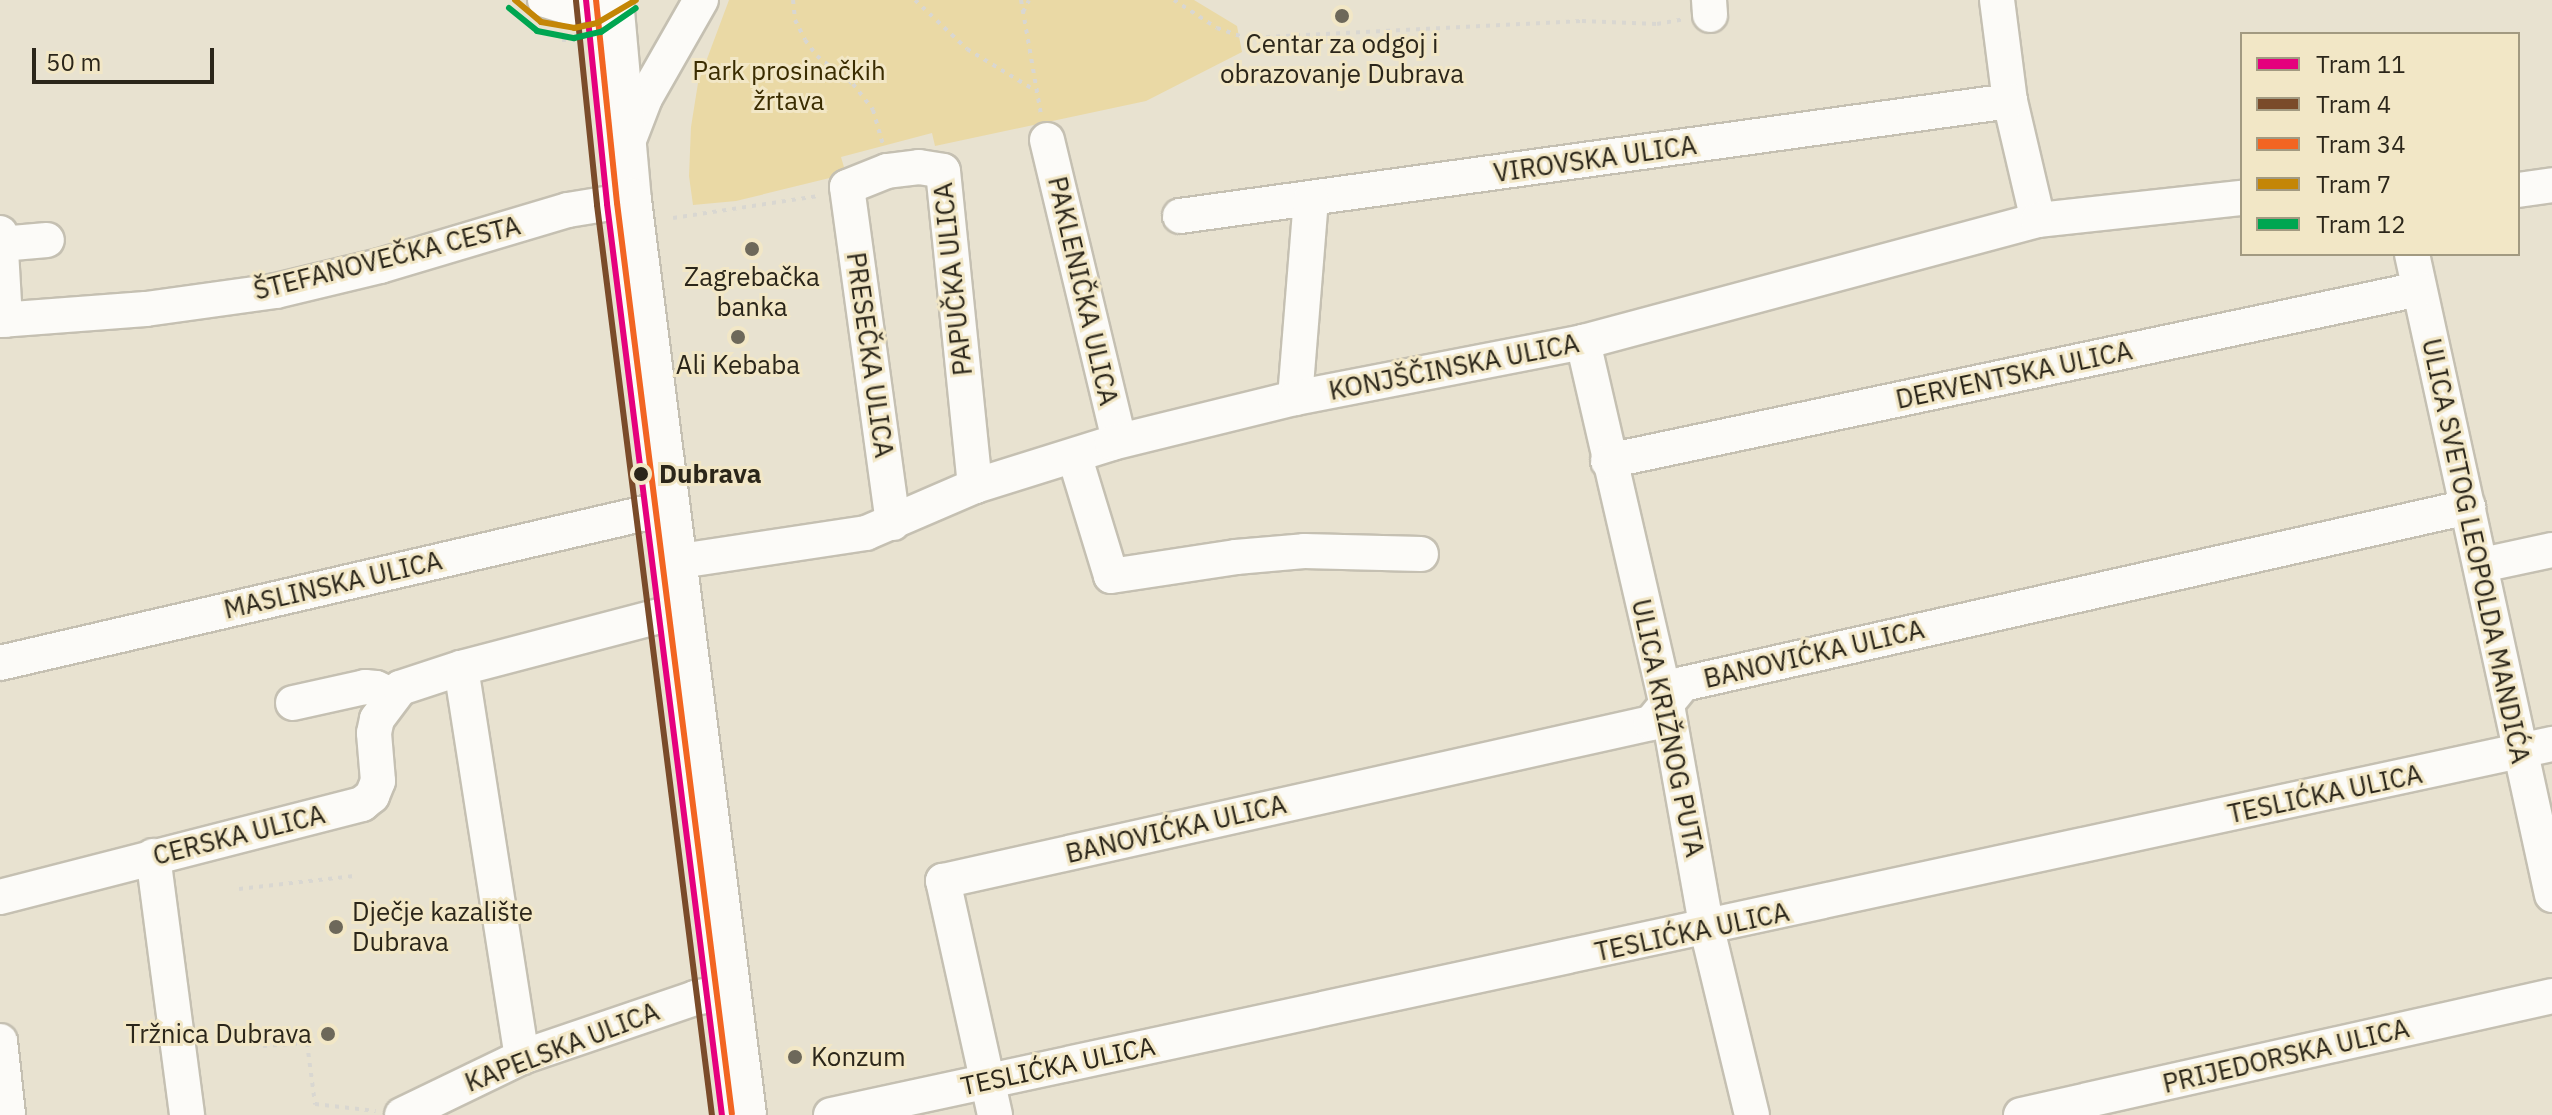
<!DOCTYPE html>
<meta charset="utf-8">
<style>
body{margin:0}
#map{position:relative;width:2552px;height:1115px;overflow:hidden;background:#e8e2d0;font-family:"IBM Plex Sans",sans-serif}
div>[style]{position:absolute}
.green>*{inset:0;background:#ead9a5}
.path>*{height:4px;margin-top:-2px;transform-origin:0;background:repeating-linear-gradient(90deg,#d9d7d1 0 4px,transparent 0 10px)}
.roads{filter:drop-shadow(2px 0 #c5c0b2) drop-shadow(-2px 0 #c5c0b2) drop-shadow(0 2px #c5c0b2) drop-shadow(0 -2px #c5c0b2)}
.minor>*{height:34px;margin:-17px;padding:0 17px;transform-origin:17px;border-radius:17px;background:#fcfbf8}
.major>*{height:44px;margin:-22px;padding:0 22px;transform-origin:22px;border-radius:22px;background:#fcfbf8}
.tram-1>*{height:6px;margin:-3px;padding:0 3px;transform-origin:3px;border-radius:3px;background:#e5007d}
.tram-2>*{height:6px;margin:-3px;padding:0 3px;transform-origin:3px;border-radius:3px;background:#7a4b2a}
.tram-3>*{height:6px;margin:-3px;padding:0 3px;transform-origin:3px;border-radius:3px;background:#f26522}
.tram-4>*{height:6px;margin:-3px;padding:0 3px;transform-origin:3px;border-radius:3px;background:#c48606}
.tram-5>*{height:6px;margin:-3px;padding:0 3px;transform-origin:3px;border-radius:3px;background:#00a651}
.dots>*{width:22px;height:22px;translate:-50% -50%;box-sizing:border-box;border:4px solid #f2e7c6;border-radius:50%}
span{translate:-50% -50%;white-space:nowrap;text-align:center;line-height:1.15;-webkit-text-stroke:6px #f2e7c6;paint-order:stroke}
.poi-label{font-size:26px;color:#2b261a}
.left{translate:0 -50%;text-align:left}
.right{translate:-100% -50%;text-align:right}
.park-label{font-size:26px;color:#3a2c00}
.street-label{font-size:26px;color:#2b261a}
.stop-label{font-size:26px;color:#2b261a;font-weight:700}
.legend{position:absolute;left:2240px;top:32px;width:280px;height:224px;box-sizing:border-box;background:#f2e7c6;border:2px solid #a29a81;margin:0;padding:10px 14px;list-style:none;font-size:24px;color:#2b261a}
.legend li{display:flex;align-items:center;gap:16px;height:40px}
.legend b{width:40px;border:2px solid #a29a81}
.scale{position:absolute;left:32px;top:48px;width:182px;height:36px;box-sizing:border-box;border:4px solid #2b261a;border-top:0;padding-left:10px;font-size:24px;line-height:28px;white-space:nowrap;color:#2b261a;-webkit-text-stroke:6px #f2e7c6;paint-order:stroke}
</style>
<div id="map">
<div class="green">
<div style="clip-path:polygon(729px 0,1194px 0,1237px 26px,1242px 52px,1146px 101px,935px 146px,932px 133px,841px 157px,846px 174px,736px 201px,693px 205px,689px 176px,691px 127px,698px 83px)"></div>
</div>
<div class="path">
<div style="left:793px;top:0;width:20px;rotate:84deg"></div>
<div style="left:795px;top:20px;width:22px;rotate:63deg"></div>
<div style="left:805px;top:40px;width:20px;rotate:53deg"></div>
<div style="left:817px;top:56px;width:46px;rotate:37.9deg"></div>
<div style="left:853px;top:84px;width:33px;rotate:52deg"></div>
<div style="left:873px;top:110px;width:36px;rotate:74deg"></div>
<div style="left:915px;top:0;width:71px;rotate:43.3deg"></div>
<div style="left:967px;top:49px;width:81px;rotate:31.3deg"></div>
<div style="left:1021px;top:0;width:117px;rotate:80.1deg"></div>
<div style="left:1174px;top:0;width:51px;rotate:33.1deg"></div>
<div style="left:1217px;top:28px;width:31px;rotate:19deg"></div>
<div style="left:1246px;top:38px;width:336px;rotate:-2.9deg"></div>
<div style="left:1582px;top:21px;width:75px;rotate:2.3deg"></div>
<div style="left:1657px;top:24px;width:27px;rotate:-10deg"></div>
<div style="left:1023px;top:12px;width:13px;rotate:-63deg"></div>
<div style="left:562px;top:40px;width:13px"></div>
<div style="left:673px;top:218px;width:147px;rotate:-8.6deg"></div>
<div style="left:239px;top:889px;width:116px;rotate:-6.4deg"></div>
<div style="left:263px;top:1046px;width:44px;rotate:-3.9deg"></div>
<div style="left:307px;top:1043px;width:62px;rotate:82.5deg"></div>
<div style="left:315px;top:1104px;width:61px;rotate:6.5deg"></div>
</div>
<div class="roads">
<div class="minor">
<div style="left:545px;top:0;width:28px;rotate:17deg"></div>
<div style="left:572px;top:8px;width:28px;rotate:-17deg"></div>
<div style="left:1709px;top:0;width:15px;rotate:86deg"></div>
<div style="left:1997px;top:0;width:102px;rotate:82.7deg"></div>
<div style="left:2010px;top:101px;width:122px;rotate:76.8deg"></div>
<div style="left:1047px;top:140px;width:309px;rotate:76.5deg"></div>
<div style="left:627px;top:145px;width:50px;rotate:-69deg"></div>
<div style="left:645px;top:98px;width:113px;rotate:-60.3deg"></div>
<div style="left:2518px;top:190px;width:34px;rotate:-8deg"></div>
<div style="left:1180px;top:216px;width:838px;rotate:-7.89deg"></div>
<div style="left:0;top:233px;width:87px;rotate:86.7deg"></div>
<div style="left:1px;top:244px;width:46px;rotate:-5deg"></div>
<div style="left:2412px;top:254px;width:656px;rotate:77.68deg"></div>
<div style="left:0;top:320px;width:146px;rotate:-4.3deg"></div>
<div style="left:146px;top:309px;width:131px;rotate:-7.9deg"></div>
<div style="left:276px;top:291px;width:107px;rotate:-13.5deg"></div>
<div style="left:380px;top:266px;width:196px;rotate:-16.6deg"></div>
<div style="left:568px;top:210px;width:62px;rotate:-9.3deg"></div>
<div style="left:1583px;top:342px;width:373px;rotate:77deg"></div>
<div style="left:1667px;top:705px;width:228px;rotate:79.9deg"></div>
<div style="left:1707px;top:929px;width:191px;rotate:76.4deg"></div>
<div style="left:1295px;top:398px;width:200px;rotate:-85.4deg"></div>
<div style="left:1075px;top:458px;width:123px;rotate:73deg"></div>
<div style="left:1111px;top:576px;width:126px;rotate:-8.6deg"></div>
<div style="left:1236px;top:557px;width:68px;rotate:-5deg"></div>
<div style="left:1304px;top:551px;width:117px;rotate:1.5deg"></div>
<div style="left:1608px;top:461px;width:829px;rotate:-11.97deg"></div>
<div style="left:893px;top:523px;width:339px;rotate:-97.8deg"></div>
<div style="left:847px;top:187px;width:43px;rotate:-21.8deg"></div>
<div style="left:887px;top:171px;width:32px;rotate:-7deg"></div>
<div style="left:919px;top:167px;width:24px;rotate:9deg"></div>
<div style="left:943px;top:171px;width:317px;rotate:84.2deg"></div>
<div style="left:674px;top:562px;width:194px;rotate:-8.6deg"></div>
<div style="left:866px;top:533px;width:119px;rotate:-23.3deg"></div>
<div style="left:975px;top:486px;width:144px;rotate:-17.4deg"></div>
<div style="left:1112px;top:443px;width:188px;rotate:-13.8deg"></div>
<div style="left:1295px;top:398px;width:293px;rotate:-11deg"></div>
<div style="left:1583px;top:342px;width:471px;rotate:-15deg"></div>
<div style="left:2038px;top:220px;width:205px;rotate:-6.2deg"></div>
<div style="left:2482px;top:565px;width:72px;rotate:-12.1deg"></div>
<div style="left:0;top:663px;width:685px;rotate:-13.08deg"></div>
<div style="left:461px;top:668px;width:394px;rotate:81.1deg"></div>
<div style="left:293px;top:703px;width:74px;rotate:-12.5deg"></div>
<div style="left:365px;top:687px;width:11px;rotate:5deg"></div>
<div style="left:376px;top:688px;width:17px;rotate:24deg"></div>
<div style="left:153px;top:856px;width:261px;rotate:82.5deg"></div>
<div style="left:0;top:897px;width:374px;rotate:-14.4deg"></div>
<div style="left:362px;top:804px;width:13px;rotate:-39deg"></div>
<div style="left:372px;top:796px;width:16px;rotate:-68deg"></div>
<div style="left:378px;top:781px;width:48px;rotate:-94.8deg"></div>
<div style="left:374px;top:733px;width:14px;rotate:-78deg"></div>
<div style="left:377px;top:719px;width:39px;rotate:-53deg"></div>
<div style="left:400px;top:688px;width:64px;rotate:-18.2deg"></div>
<div style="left:461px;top:668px;width:213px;rotate:-14.7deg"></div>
<div style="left:667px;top:614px;width:15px;rotate:-37deg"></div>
<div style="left:0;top:1041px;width:74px;rotate:83.8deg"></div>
<div style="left:402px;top:1115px;width:133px;rotate:-25.8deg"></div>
<div style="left:522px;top:1057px;width:183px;rotate:-18.8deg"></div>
<div style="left:695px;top:998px;width:33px;rotate:-12deg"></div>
<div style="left:831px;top:1115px;width:1761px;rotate:-12.17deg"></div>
<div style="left:995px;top:1115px;width:240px;rotate:-102.5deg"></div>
<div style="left:943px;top:881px;width:725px;rotate:-12.58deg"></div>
<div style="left:1651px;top:723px;width:50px;rotate:-50.6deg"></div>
<div style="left:1683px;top:684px;width:805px;rotate:-12.71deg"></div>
<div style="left:2021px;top:1115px;width:544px;rotate:-12.63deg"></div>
</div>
<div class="major">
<div style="left:611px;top:0;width:201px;rotate:84.9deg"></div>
<div style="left:629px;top:200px;width:922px;rotate:82.84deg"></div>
</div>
</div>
<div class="tram-1">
<div style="left:586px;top:0;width:205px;rotate:84.1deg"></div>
<div style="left:607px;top:204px;width:918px;rotate:82.81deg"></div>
</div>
<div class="tram-2">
<div style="left:576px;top:1px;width:205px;rotate:84.1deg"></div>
<div style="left:597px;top:205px;width:917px;rotate:82.8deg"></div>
</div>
<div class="tram-3">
<div style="left:596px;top:0;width:204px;rotate:84.1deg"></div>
<div style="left:617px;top:203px;width:918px;rotate:82.81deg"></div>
</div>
<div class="tram-4">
<div style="left:515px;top:0;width:34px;rotate:40deg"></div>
<div style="left:541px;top:22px;width:34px;rotate:10deg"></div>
<div style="left:574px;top:28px;width:24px;rotate:-12deg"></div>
<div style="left:597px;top:23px;width:45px;rotate:-30.5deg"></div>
</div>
<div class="tram-5">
<div style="left:509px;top:8px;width:36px;rotate:39deg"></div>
<div style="left:537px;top:31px;width:38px;rotate:11deg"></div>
<div style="left:574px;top:38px;width:28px;rotate:-13deg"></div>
<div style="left:601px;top:32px;width:42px;rotate:-34.4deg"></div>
</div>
<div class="dots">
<div style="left:1342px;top:16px;background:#6d685a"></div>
<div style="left:752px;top:249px;background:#6d685a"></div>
<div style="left:738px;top:337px;background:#6d685a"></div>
<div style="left:641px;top:474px;background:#2b261a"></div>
<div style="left:336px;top:927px;background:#6d685a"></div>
<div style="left:328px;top:1034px;background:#6d685a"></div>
<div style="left:795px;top:1057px;background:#6d685a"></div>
</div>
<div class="poi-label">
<span style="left:1342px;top:59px">Centar za odgoj i<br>obrazovanje Dubrava</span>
<span style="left:752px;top:292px">Zagrebačka<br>banka</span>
<span style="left:738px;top:365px">Ali Kebaba</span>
<span class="left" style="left:352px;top:927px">Dječje kazalište<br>Dubrava</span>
<span class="right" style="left:312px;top:1034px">Tržnica Dubrava</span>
<span class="left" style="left:811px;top:1057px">Konzum</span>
</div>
<div class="park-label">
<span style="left:789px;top:86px">Park prosinačkih<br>žrtava</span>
</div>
<div class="street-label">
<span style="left:1595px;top:159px;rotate:-8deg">VIROVSKA ULICA</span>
<span style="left:387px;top:258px;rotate:-14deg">ŠTEFANOVEČKA CESTA</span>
<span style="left:953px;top:279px;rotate:-96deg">PAPUČKA ULICA</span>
<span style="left:1083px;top:291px;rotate:77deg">PAKLENIČKA ULICA</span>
<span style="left:870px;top:355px;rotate:82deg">PRESEČKA ULICA</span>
<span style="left:1454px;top:367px;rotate:-11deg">KONJŠČINSKA ULICA</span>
<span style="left:2014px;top:375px;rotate:-12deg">DERVENTSKA ULICA</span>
<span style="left:2476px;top:551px;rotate:78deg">ULICA SVETOG LEOPOLDA MANDIĆA</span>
<span style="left:333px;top:585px;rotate:-13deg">MASLINSKA ULICA</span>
<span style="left:1814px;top:654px;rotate:-13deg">BANOVIĆKA ULICA</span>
<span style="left:1668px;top:728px;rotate:78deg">ULICA KRIŽNOG PUTA</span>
<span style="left:2325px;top:794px;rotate:-12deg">TESLIĆKA ULICA</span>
<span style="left:1176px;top:829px;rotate:-13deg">BANOVIĆKA ULICA</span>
<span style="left:239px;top:835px;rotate:-14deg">CERSKA ULICA</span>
<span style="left:1692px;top:932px;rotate:-12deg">TESLIĆKA ULICA</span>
<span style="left:562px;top:1047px;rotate:-21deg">KAPELSKA ULICA</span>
<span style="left:2286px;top:1056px;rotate:-13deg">PRIJEDORSKA ULICA</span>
<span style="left:1058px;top:1066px;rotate:-12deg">TESLIĆKA ULICA</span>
</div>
<div class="stop-label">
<span class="left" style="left:659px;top:474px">Dubrava</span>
</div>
<ul class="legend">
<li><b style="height:10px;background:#e5007d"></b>Tram 11</li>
<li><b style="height:10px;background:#7a4b2a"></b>Tram 4</li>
<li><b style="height:10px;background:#f26522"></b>Tram 34</li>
<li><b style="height:10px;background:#c48606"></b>Tram 7</li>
<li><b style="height:10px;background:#00a651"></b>Tram 12</li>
</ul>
<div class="scale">50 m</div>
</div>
